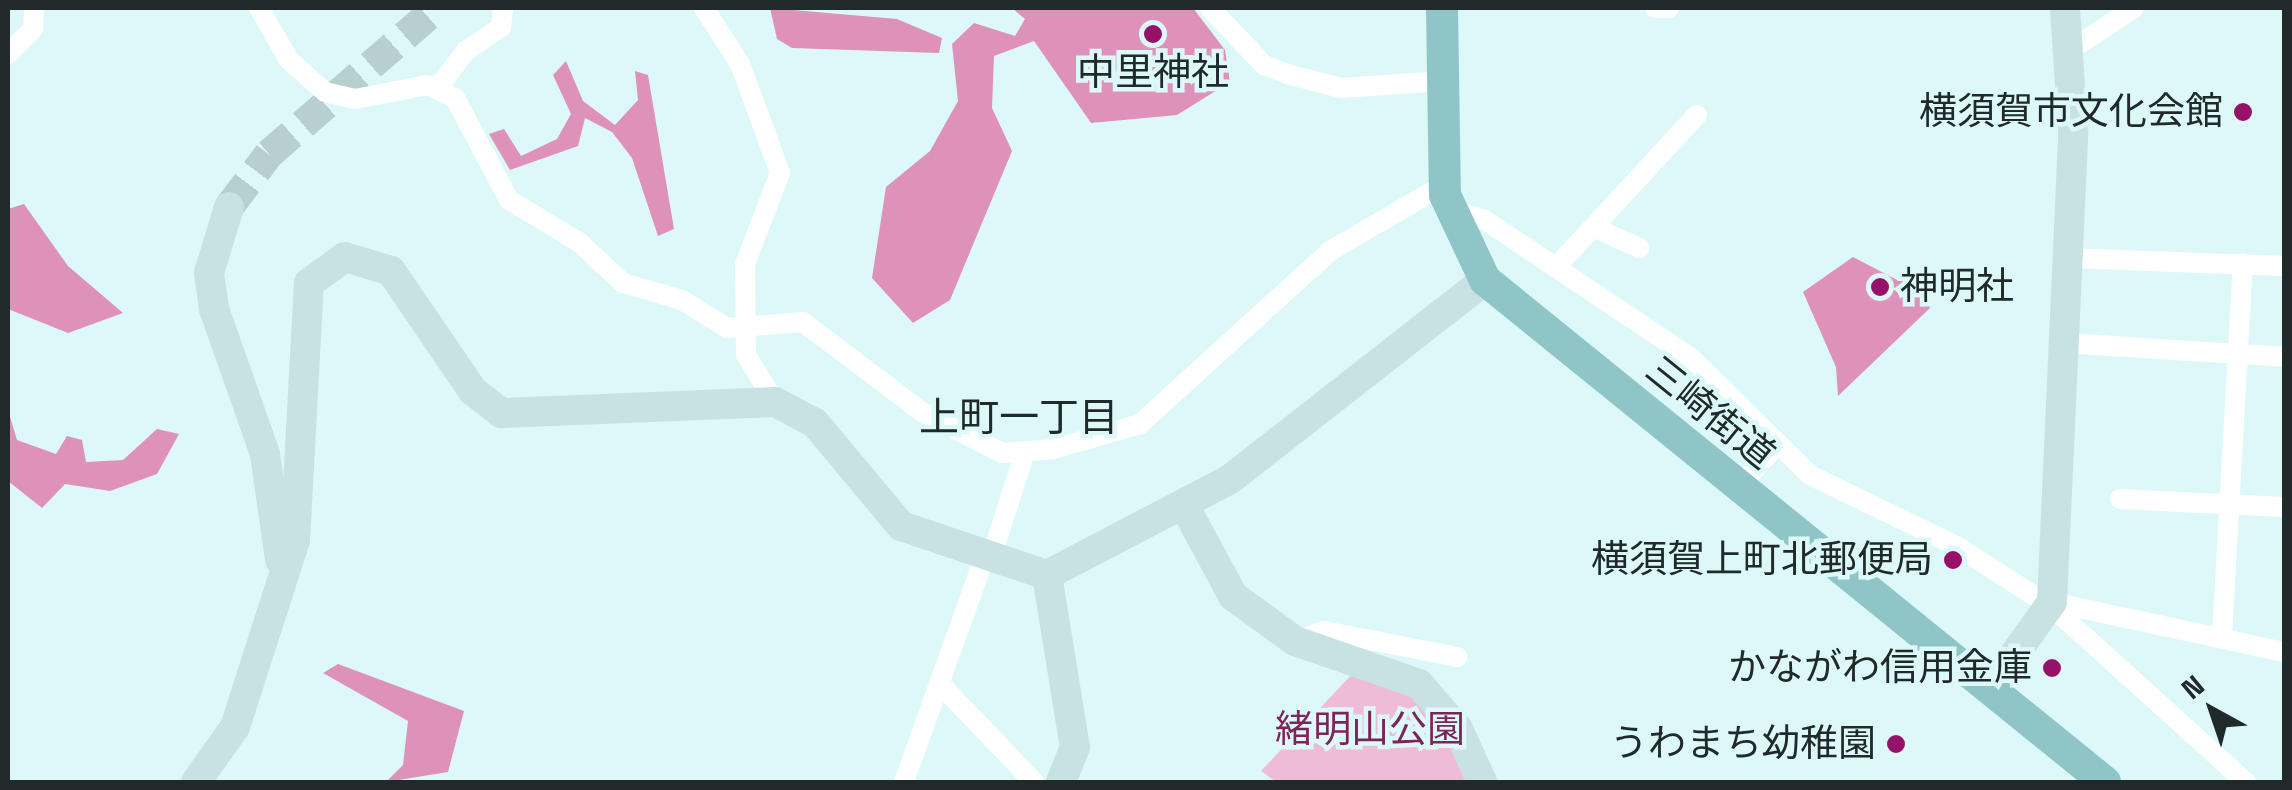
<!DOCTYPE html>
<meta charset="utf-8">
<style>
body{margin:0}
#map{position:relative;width:2292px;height:790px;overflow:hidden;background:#ddf8f9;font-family:"Space Grotesk","Noto Sans JP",sans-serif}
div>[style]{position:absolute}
.green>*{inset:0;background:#eebdd5}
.forest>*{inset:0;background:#de91b9}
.secondary-tunnel>*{height:30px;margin-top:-15px;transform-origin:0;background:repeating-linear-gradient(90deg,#b7cfd0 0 30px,transparent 0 45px)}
.street>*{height:20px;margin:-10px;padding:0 10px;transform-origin:10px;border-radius:10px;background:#fff}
.secondary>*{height:30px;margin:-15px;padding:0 15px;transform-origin:15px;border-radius:15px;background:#c8e2e3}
.primary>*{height:32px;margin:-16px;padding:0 16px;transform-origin:16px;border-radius:16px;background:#90c5c8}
.dots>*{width:28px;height:28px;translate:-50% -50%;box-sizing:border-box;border:5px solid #ddf8f9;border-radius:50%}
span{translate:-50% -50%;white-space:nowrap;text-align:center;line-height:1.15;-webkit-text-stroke:9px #ddf8f9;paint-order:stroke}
.poi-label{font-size:38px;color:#202a2a}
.right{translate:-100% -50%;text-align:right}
.left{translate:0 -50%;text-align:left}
.street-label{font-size:38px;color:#202a2a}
.park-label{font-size:38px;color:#7d2459}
.neighbourhood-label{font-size:40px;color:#202a2a}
.frame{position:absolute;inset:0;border:10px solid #202a2a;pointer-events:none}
.north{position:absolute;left:2162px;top:660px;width:100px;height:100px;-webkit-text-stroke:8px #ddf8f9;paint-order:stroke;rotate:320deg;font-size:28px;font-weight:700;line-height:40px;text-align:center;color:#202a2a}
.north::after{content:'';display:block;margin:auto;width:35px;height:45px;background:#202a2a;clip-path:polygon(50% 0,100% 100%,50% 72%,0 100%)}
</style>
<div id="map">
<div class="green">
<div style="clip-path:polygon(1354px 672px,1429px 705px,1470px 782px,1276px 782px,1261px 771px)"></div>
</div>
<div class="forest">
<div style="clip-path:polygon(770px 8px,897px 19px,942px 38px,939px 53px,792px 48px,777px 39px)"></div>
<div style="clip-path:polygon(1012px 8px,1193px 8px,1225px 50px,1230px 82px,1177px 115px,1091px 123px,1034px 41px,994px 56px,992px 108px,1012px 151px,950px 300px,913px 323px,872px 278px,886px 187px,930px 151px,958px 101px,952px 44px,974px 23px,1015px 36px,1025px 19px)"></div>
<div style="clip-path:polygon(566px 61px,583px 101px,615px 125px,638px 100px,635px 71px,648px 75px,674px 229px,658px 236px,632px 158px,612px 132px,585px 118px,578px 146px,510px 170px,489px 134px,504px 129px,521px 156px,557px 139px,571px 114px,553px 75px)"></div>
<div style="clip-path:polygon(24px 204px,68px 266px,123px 313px,68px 333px,8px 309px,8px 209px)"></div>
<div style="clip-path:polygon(1853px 257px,1899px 281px,1916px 272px,1930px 308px,1838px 396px,1836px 367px,1803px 292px)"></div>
<div style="clip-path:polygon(8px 410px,17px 440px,56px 454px,67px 436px,82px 440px,86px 462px,123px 460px,157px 429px,179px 434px,157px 474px,110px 491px,65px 484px,42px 508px,8px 481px)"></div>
<div style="clip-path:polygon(338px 664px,464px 711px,448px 772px,386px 782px,403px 765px,408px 721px,323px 673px)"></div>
</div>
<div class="secondary-tunnel">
<div style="left:229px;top:207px;width:66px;rotate:-53deg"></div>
<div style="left:269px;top:154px;width:223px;rotate:-41deg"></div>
</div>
<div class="street">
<div style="left:259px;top:8px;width:60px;rotate:60deg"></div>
<div style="left:289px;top:60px;width:48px;rotate:41.6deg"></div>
<div style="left:325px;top:92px;width:31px;rotate:13deg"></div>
<div style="left:355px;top:99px;width:73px;rotate:-11deg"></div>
<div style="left:427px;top:85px;width:31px;rotate:25deg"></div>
<div style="left:455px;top:98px;width:115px;rotate:62.1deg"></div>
<div style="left:509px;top:200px;width:82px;rotate:31deg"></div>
<div style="left:579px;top:242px;width:60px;rotate:43deg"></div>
<div style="left:623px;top:283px;width:61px;rotate:16.1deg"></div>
<div style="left:682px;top:300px;width:53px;rotate:31.9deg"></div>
<div style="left:727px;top:328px;width:76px;rotate:-4.5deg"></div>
<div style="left:803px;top:322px;width:149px;rotate:37.1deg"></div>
<div style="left:922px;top:412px;width:90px;rotate:27.1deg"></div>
<div style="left:1002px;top:453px;width:52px;rotate:-4.4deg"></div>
<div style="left:1054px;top:449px;width:90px;rotate:-16.2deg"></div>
<div style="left:1140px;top:424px;width:257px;rotate:-42.3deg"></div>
<div style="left:1330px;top:251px;width:133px;rotate:-30.2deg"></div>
<div style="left:704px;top:8px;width:67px;rotate:57.3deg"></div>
<div style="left:740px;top:64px;width:116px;rotate:69.8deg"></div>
<div style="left:780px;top:173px;width:97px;rotate:111deg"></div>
<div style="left:745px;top:264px;width:91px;rotate:89.4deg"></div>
<div style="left:746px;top:355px;width:55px;rotate:58.3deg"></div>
<div style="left:1210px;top:8px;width:79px;rotate:46.5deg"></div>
<div style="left:1264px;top:65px;width:25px;rotate:21deg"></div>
<div style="left:1287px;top:74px;width:56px;rotate:14.5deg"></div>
<div style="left:1341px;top:88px;width:102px;rotate:-3.9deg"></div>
<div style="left:1655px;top:8px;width:14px"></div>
<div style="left:2072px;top:49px;width:74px;rotate:-33.5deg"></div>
<div style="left:8px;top:54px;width:35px;rotate:-45deg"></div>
<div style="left:33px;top:29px;width:21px;rotate:-87deg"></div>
<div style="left:438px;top:87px;width:46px;rotate:-52.1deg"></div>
<div style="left:466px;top:51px;width:42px;rotate:-34.4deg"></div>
<div style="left:501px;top:27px;width:19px;rotate:-84deg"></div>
<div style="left:1449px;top:209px;width:38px;rotate:17deg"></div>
<div style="left:1485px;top:220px;width:247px;rotate:33.8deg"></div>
<div style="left:1690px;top:357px;width:168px;rotate:44.5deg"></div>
<div style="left:1810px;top:475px;width:165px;rotate:25.9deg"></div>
<div style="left:1958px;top:547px;width:112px;rotate:32.6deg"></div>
<div style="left:2052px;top:607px;width:261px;rotate:42.1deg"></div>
<div style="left:1593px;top:227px;width:51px;rotate:24.5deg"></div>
<div style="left:2068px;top:258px;width:216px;rotate:2.1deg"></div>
<div style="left:1557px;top:266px;width:206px;rotate:-47.2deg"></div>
<div style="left:2064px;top:343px;width:220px;rotate:3.6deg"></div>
<div style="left:1738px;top:488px;width:54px;rotate:-48deg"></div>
<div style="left:2120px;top:499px;width:164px;rotate:2.8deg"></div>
<div style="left:990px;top:561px;width:111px;rotate:-72.2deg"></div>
<div style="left:2052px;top:602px;width:237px;rotate:12.2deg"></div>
<div style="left:2222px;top:637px;width:374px;rotate:-86.8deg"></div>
<div style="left:1296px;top:641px;width:30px;rotate:-20deg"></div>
<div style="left:1324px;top:631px;width:136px;rotate:11deg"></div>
<div style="left:941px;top:685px;width:134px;rotate:46.2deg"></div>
<div style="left:904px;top:782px;width:237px;rotate:-70.3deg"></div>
</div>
<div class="secondary">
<div style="left:229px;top:207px;width:69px;rotate:106.9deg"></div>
<div style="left:209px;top:273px;width:36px;rotate:82deg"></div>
<div style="left:214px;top:309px;width:154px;rotate:70.6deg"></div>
<div style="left:265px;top:454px;width:107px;rotate:81.9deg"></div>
<div style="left:1184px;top:505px;width:103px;rotate:61.7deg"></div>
<div style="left:1233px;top:596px;width:77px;rotate:36deg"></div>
<div style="left:1295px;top:641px;width:131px;rotate:19.1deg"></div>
<div style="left:1419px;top:684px;width:60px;rotate:49.1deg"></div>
<div style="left:1458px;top:729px;width:58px;rotate:65.6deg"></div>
<div style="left:1047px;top:575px;width:205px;rotate:-27.6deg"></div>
<div style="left:1229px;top:480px;width:325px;rotate:-38deg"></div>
<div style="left:1992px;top:686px;width:103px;rotate:-54.5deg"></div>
<div style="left:2052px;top:602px;width:470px;rotate:-87.4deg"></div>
<div style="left:2073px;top:132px;width:124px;rotate:-93.7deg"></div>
<div style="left:196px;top:782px;width:67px;rotate:-54.7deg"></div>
<div style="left:235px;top:727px;width:196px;rotate:-72.2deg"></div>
<div style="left:295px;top:540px;width:257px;rotate:-86.9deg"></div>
<div style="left:309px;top:283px;width:44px;rotate:-35.8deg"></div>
<div style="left:345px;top:257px;width:48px;rotate:16.9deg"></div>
<div style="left:391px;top:271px;width:145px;rotate:55.7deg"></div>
<div style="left:473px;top:391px;width:36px;rotate:38deg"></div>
<div style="left:501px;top:413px;width:274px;rotate:-2.3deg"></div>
<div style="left:775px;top:402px;width:45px;rotate:27.7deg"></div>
<div style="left:815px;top:423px;width:134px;rotate:50.1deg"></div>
<div style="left:901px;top:526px;width:154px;rotate:18.6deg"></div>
<div style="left:1047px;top:575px;width:174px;rotate:80.8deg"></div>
<div style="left:1075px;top:747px;width:38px;rotate:112deg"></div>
</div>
<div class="primary">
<div style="left:1442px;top:8px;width:187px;rotate:89.1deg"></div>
<div style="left:1445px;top:195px;width:94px;rotate:64.8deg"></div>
<div style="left:1485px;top:280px;width:798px;rotate:39deg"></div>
</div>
<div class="dots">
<div style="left:1153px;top:34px;background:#961168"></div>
<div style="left:2243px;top:112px;background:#961168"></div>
<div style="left:1880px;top:287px;background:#961168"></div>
<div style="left:1953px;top:560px;background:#961168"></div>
<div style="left:2052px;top:668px;background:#961168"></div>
<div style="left:1896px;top:744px;background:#961168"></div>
</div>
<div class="poi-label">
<span style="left:1153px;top:73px">中里神社</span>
<span class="right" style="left:2223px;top:112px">横須賀市文化会館</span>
<span class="left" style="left:1900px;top:287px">神明社</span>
<span class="right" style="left:1933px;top:560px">横須賀上町北郵便局</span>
<span class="right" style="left:2032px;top:668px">かながわ信用金庫</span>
<span class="right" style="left:1876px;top:744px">うわまち幼稚園</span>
</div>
<div class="street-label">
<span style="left:1710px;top:413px;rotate:39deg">三崎街道</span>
</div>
<div class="park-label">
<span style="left:1370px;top:730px">緒明山公園</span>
</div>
<div class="neighbourhood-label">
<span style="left:1019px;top:418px">上町一丁目</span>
</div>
<div class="frame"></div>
<div class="north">N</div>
</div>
